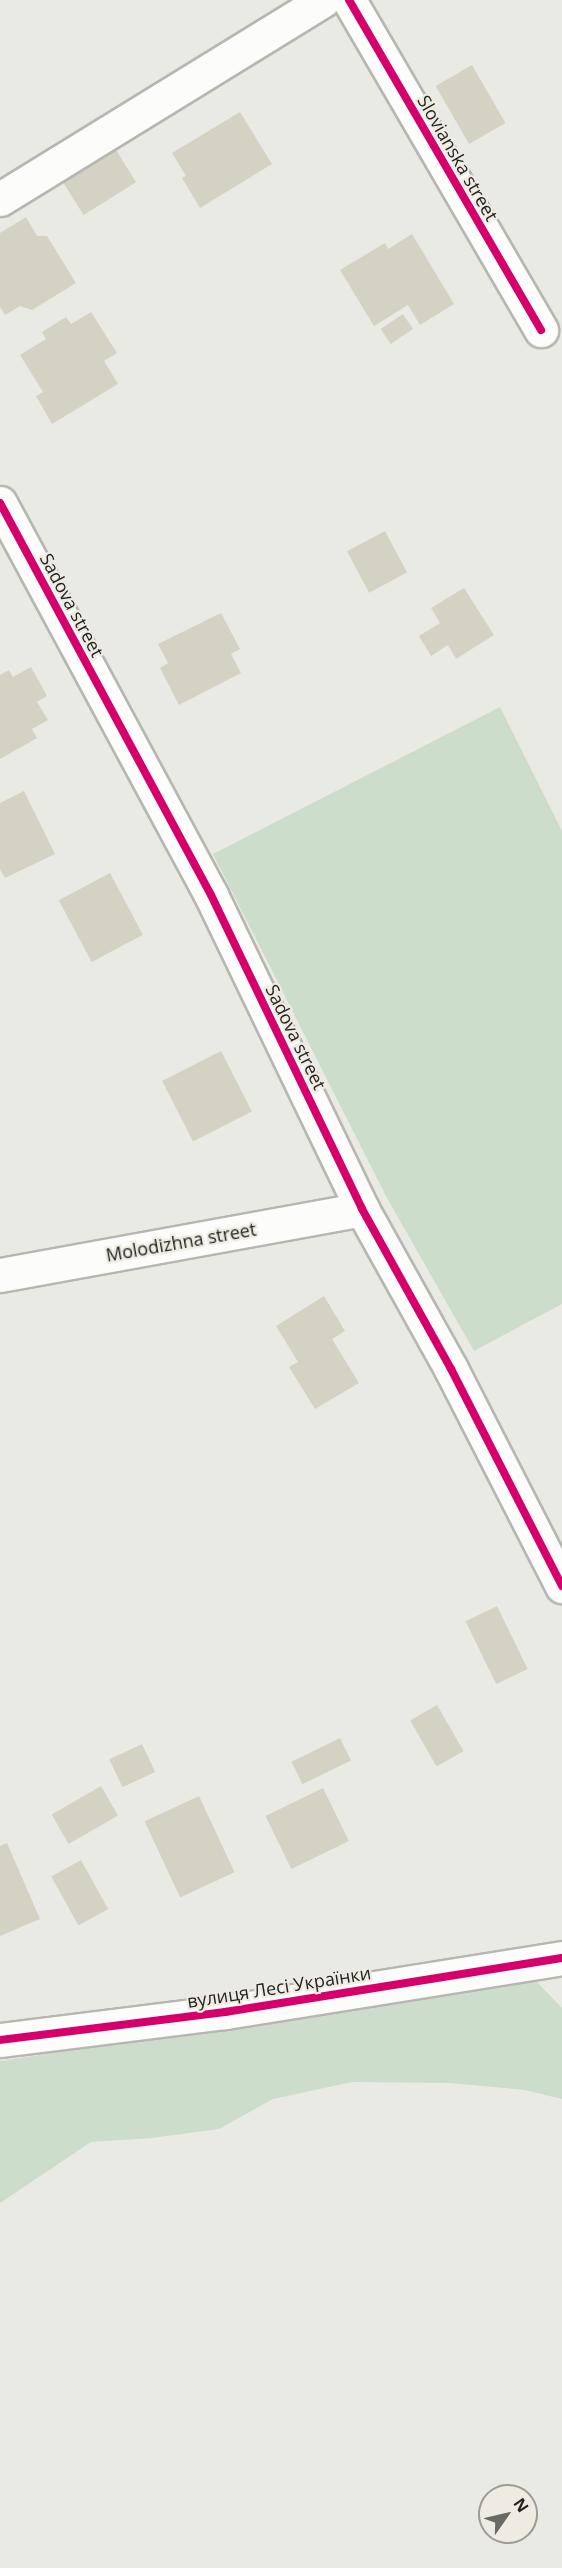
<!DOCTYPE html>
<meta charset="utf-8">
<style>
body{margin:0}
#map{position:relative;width:562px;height:2568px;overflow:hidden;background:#eaeae5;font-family:"Open Sans",sans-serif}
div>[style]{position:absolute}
.green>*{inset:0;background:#cdc}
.building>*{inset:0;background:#d4d2c3;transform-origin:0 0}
.roads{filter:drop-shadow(2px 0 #b7b6b2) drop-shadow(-2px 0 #b7b6b2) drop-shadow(0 2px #b7b6b2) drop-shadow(0 -2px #b7b6b2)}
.minor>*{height:33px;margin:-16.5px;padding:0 16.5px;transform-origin:16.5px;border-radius:16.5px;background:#fcfcfb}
.tertiary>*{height:33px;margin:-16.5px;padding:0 16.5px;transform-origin:16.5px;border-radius:16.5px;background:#fcfcfb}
.cycleway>*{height:8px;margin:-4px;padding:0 4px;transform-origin:4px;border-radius:4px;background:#d6006c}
span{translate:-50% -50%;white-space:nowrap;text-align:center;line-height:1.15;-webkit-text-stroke:4.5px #edebe2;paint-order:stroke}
.street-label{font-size:18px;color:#232320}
.north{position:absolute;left:478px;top:2484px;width:60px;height:60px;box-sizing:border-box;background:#edebe2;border:2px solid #9c9b94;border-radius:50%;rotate:56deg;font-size:16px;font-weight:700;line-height:24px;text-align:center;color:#232320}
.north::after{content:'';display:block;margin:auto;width:21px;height:27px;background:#696965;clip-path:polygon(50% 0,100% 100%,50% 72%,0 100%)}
</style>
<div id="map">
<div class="green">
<div style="clip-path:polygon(500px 707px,562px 831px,562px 1304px,474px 1351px,387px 1198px,213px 854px)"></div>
<div style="clip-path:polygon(534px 1979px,562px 2008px,562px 2099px,525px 2090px,449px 2083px,352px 2082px,273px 2099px,219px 2129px,152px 2138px,91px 2142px,0 2203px,0 2061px)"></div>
</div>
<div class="building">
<div style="left:472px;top:65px;width:67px;height:42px;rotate:60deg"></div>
<div style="clip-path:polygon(240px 112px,272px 164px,200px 208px,182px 178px,186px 176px,172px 153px)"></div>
<div style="left:116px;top:150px;width:38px;height:62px;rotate:58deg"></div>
<div style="clip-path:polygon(26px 217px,37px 236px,47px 236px,76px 283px,32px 310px,20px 306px,5px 315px,0 307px,0 233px)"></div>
<div style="clip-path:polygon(412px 234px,454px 304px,420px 325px,408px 305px,374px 326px,340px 270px,385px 243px,388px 249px)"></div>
<div style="clip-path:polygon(91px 312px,117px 353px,104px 361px,118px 384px,52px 424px,36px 396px,43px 392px,20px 355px,46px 339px,42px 332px,66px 317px,71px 324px)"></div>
<div style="left:403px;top:314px;width:18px;height:27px;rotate:56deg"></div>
<div style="left:385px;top:531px;width:47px;height:43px;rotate:62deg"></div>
<div style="clip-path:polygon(464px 588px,494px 635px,456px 659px,448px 645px,431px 656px,419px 636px,440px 623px,431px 608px)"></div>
<div style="clip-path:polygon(221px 613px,240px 649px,231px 654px,241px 673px,179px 705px,160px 668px,168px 663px,158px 644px)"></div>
<div style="clip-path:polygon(31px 667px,47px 696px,37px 702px,48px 720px,32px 729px,37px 738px,0 759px,0 675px,9px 670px,13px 677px)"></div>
<div style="clip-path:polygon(24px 791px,55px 854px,5px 878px,0 869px,0 803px)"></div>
<div style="left:110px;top:873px;width:70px;height:58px;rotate:62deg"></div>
<div style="left:221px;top:1051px;width:68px;height:66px;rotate:63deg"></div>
<div style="clip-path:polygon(324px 1296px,345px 1331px,332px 1339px,359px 1383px,315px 1409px,289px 1367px,298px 1362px,276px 1326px)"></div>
<div style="left:497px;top:1606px;width:70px;height:35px;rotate:64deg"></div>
<div style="left:437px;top:1705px;width:53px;height:31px;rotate:60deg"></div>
<div style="left:340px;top:1738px;width:25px;height:54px;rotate:64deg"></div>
<div style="left:142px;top:1744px;width:31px;height:36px;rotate:65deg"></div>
<div style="left:101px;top:1786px;width:34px;height:57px;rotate:60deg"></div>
<div style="left:323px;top:1788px;width:59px;height:64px;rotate:64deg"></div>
<div style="left:199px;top:1796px;width:84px;height:60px;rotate:65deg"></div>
<div style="clip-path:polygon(7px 1843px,40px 1919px,0 1936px,0 1846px)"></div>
<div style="left:81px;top:1860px;width:56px;height:34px;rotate:61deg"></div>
</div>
<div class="roads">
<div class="minor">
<div style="left:349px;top:0;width:382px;rotate:59.8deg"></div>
<div style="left:0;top:199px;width:379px;rotate:-31.6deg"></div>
<div style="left:0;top:503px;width:445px;rotate:61.7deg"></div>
<div style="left:211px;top:895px;width:348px;rotate:64.3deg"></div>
<div style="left:362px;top:1209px;width:183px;rotate:60.9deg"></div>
<div style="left:451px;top:1369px;width:244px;rotate:62.9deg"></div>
<div style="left:0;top:1275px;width:368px;rotate:-10.3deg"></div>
</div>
<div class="tertiary">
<div style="left:0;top:2040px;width:227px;rotate:-7.1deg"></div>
<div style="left:225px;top:2012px;width:341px;rotate:-9.1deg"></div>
</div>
</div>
<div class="cycleway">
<div style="left:349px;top:0;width:382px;rotate:59.8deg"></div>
<div style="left:0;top:503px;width:445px;rotate:61.7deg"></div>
<div style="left:211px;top:895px;width:348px;rotate:64.3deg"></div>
<div style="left:362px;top:1209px;width:183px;rotate:60.9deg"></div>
<div style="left:451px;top:1369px;width:244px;rotate:62.9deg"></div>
<div style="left:0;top:2040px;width:227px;rotate:-7.1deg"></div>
<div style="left:225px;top:2012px;width:341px;rotate:-9.1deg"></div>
</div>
<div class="street-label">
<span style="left:458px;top:158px;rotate:60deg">Slovianska street</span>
<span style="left:72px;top:605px;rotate:62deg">Sadova street</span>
<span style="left:296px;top:1037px;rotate:64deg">Sadova street</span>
<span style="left:181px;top:1242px;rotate:-10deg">Molodizhna street</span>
<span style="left:279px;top:1987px;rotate:-9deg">вулиця Лесі Українки</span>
</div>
<div class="north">N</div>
</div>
